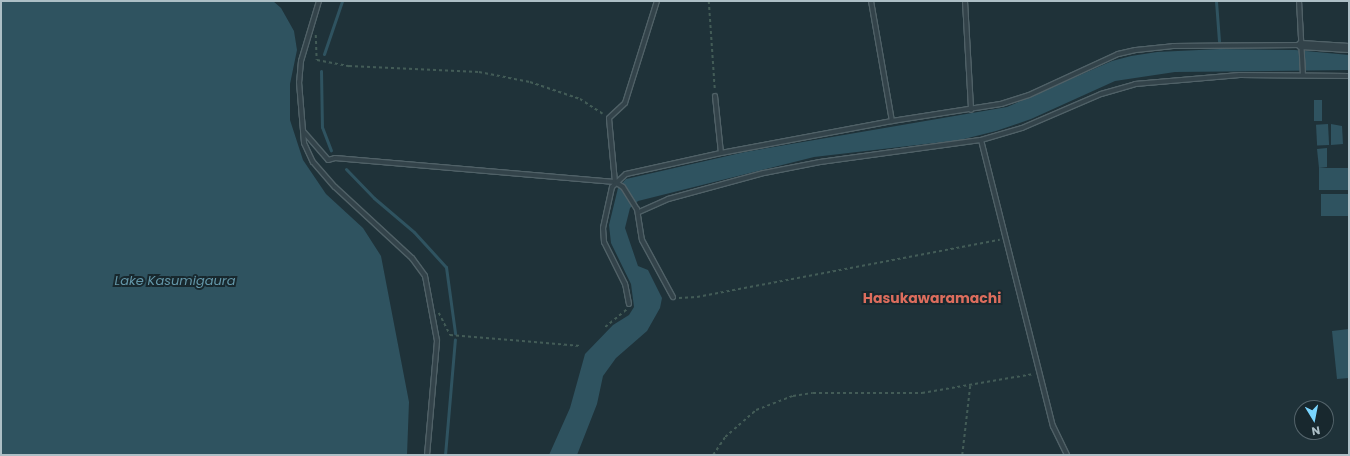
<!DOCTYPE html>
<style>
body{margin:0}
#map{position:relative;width:1350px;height:456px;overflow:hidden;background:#1f3239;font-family:Poppins,sans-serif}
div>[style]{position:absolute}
.water>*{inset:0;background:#2f5360;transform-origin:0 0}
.stream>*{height:3px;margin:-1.5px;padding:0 1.5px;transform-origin:1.5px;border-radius:1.5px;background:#2f5360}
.path>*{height:1.5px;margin-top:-0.75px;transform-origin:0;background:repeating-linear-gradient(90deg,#435c57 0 3px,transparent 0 6px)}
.roads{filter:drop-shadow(1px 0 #506167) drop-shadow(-1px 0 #506167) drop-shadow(0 1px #506167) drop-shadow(0 -1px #506167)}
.service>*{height:4px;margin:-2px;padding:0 2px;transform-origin:2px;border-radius:2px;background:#33434a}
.minor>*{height:8px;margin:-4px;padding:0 4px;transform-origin:4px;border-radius:4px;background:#33434a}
span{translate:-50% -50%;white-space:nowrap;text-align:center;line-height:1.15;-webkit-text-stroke:4px #18282e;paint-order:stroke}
.water-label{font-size:13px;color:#6396a8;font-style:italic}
.quarter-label{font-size:14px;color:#dc6d5d;font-weight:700}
.frame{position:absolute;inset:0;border:2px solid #adbfc6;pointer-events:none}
.north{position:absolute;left:1294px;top:400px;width:40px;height:40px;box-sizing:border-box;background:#18282e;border:1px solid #54646b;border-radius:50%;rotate:170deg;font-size:11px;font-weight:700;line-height:16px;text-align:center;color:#adbfc6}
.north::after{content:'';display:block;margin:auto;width:14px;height:18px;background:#7ad6ff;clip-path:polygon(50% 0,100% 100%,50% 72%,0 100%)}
</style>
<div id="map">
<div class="water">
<div style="clip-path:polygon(1px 1px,273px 1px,281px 8px,294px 31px,297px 50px,290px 84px,290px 120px,303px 160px,326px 194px,363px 228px,381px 256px,409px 402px,407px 455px,1px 455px)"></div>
<div style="clip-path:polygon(1220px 49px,1295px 50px,1349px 55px,1349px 70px,1175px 72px,1115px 81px,1031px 119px,996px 131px,960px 140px,814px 157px,638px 201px,630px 208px,625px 228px,638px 266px,648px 270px,662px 298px,660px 308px,647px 331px,616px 358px,603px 376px,597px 404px,577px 455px,549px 455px,570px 408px,585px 354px,613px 325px,629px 315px,634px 307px,631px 284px,611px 243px,609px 225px,618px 188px,626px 179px,745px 152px,1007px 107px,1112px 61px,1131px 56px,1157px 52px)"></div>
<div style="left:1314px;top:100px;width:8px;height:21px"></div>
<div style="left:1328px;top:124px;width:21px;height:12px;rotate:87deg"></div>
<div style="clip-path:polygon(1331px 124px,1342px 126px,1343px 144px,1331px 145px)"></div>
<div style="clip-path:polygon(1327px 148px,1327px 167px,1319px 168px,1317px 149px)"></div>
<div style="left:1349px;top:168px;width:22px;height:30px;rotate:90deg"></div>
<div style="left:1349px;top:194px;width:22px;height:28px;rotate:90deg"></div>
<div style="clip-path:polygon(1349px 329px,1349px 378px,1337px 379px,1332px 331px)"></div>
</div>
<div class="stream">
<div style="left:1216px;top:1px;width:40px;rotate:85.7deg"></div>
<div style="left:324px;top:54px;width:56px;rotate:-71.2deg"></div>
<div style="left:321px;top:71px;width:56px;rotate:89deg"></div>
<div style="left:322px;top:127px;width:25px;rotate:69deg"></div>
<div style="left:346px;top:169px;width:40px;rotate:46deg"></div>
<div style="left:374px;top:198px;width:52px;rotate:40.4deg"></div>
<div style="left:414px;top:232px;width:47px;rotate:47.6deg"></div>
<div style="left:446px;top:267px;width:67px;rotate:82.2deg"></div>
<div style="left:445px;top:455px;width:116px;rotate:-85.1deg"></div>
</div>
<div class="path">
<div style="left:709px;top:1px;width:89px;rotate:86.1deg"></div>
<div style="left:316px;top:35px;width:25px;rotate:88deg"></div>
<div style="left:317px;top:60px;width:33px;rotate:11deg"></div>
<div style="left:349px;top:66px;width:130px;rotate:2.6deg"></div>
<div style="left:479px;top:72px;width:52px;rotate:11.1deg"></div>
<div style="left:530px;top:82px;width:53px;rotate:18.8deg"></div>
<div style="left:580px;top:99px;width:27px;rotate:33deg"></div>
<div style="left:679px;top:298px;width:18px;rotate:-3deg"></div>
<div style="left:697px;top:297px;width:308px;rotate:-10.7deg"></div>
<div style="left:439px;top:313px;width:25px;rotate:63deg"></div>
<div style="left:450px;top:335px;width:131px;rotate:4.8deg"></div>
<div style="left:605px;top:327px;width:28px;rotate:-39deg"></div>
<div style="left:713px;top:455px;width:22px;rotate:-56deg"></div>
<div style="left:725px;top:437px;width:41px;rotate:-41.1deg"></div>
<div style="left:756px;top:410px;width:40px;rotate:-21deg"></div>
<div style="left:793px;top:396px;width:20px;rotate:-9deg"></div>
<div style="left:813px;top:393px;width:109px"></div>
<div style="left:922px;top:393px;width:113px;rotate:-9.7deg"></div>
<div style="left:962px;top:455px;width:69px;rotate:-83.4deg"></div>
</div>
<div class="roads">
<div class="service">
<div style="left:319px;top:1px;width:63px;rotate:106.7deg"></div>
<div style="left:301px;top:61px;width:21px;rotate:95deg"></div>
<div style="left:299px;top:82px;width:61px;rotate:85.3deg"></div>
<div style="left:304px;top:143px;width:21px;rotate:65deg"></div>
<div style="left:313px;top:162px;width:33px;rotate:49deg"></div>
<div style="left:335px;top:187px;width:105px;rotate:42.7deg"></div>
<div style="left:412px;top:258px;width:22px;rotate:54deg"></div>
<div style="left:425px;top:276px;width:66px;rotate:79.5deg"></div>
<div style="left:437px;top:341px;width:114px;rotate:95deg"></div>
<div style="left:871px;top:1px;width:122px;rotate:80.1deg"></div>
<div style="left:965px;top:1px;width:109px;rotate:86.8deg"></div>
<div style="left:1299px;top:1px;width:74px;rotate:86.9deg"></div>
<div style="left:715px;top:96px;width:57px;rotate:84deg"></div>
<div style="left:303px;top:131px;width:38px;rotate:49deg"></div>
<div style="left:328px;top:160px;width:7px;rotate:-16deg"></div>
<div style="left:335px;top:158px;width:281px;rotate:4.9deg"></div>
<div style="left:615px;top:182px;width:9px;rotate:32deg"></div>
<div style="left:623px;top:187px;width:26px;rotate:58deg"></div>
<div style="left:637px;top:209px;width:31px;rotate:81deg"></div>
<div style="left:642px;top:240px;width:65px;rotate:61.5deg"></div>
<div style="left:981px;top:140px;width:295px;rotate:75.9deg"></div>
<div style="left:1053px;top:426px;width:32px;rotate:64deg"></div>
<div style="left:615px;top:182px;width:64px;rotate:-95.4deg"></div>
<div style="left:609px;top:118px;width:22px;rotate:-43deg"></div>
<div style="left:625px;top:103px;width:107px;rotate:-72.6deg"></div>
<div style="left:639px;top:212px;width:32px;rotate:-24deg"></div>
<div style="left:668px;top:199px;width:99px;rotate:-15.2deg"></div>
<div style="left:764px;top:173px;width:57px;rotate:-11.1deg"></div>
<div style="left:820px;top:162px;width:162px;rotate:-7.8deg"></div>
<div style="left:981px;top:140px;width:43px;rotate:-16.3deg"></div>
<div style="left:1022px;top:128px;width:86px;rotate:-23.3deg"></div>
<div style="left:1101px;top:94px;width:35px;rotate:-16deg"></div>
<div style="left:1135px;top:84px;width:105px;rotate:-4.9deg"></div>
<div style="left:1240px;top:75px;width:109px;rotate:0.5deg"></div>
<div style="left:629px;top:304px;width:20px;rotate:-101deg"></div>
<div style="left:625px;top:284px;width:47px;rotate:-116.6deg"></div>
<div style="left:604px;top:242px;width:14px;rotate:-94deg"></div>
<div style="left:603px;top:228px;width:42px;rotate:-77.6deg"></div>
<div style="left:612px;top:187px;width:19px;rotate:-43deg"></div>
<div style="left:626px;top:174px;width:97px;rotate:-12.5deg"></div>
<div style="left:721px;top:153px;width:174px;rotate:-10.6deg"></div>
<div style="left:892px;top:121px;width:110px;rotate:-8.9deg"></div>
<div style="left:1001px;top:104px;width:29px;rotate:-18deg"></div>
<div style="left:1029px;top:95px;width:98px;rotate:-24.7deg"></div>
<div style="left:1118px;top:54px;width:18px;rotate:-13deg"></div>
<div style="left:1136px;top:50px;width:37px;rotate:-6deg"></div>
<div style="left:1173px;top:46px;width:128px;rotate:-0.4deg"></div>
</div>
<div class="minor">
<div style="left:1301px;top:45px;width:48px;rotate:3.6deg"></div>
</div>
</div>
<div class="water-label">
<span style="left:175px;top:281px">Lake Kasumigaura</span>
</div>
<div class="quarter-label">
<span style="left:932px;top:298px">Hasukawaramachi</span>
</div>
<div class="frame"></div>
<div class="north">N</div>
</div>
